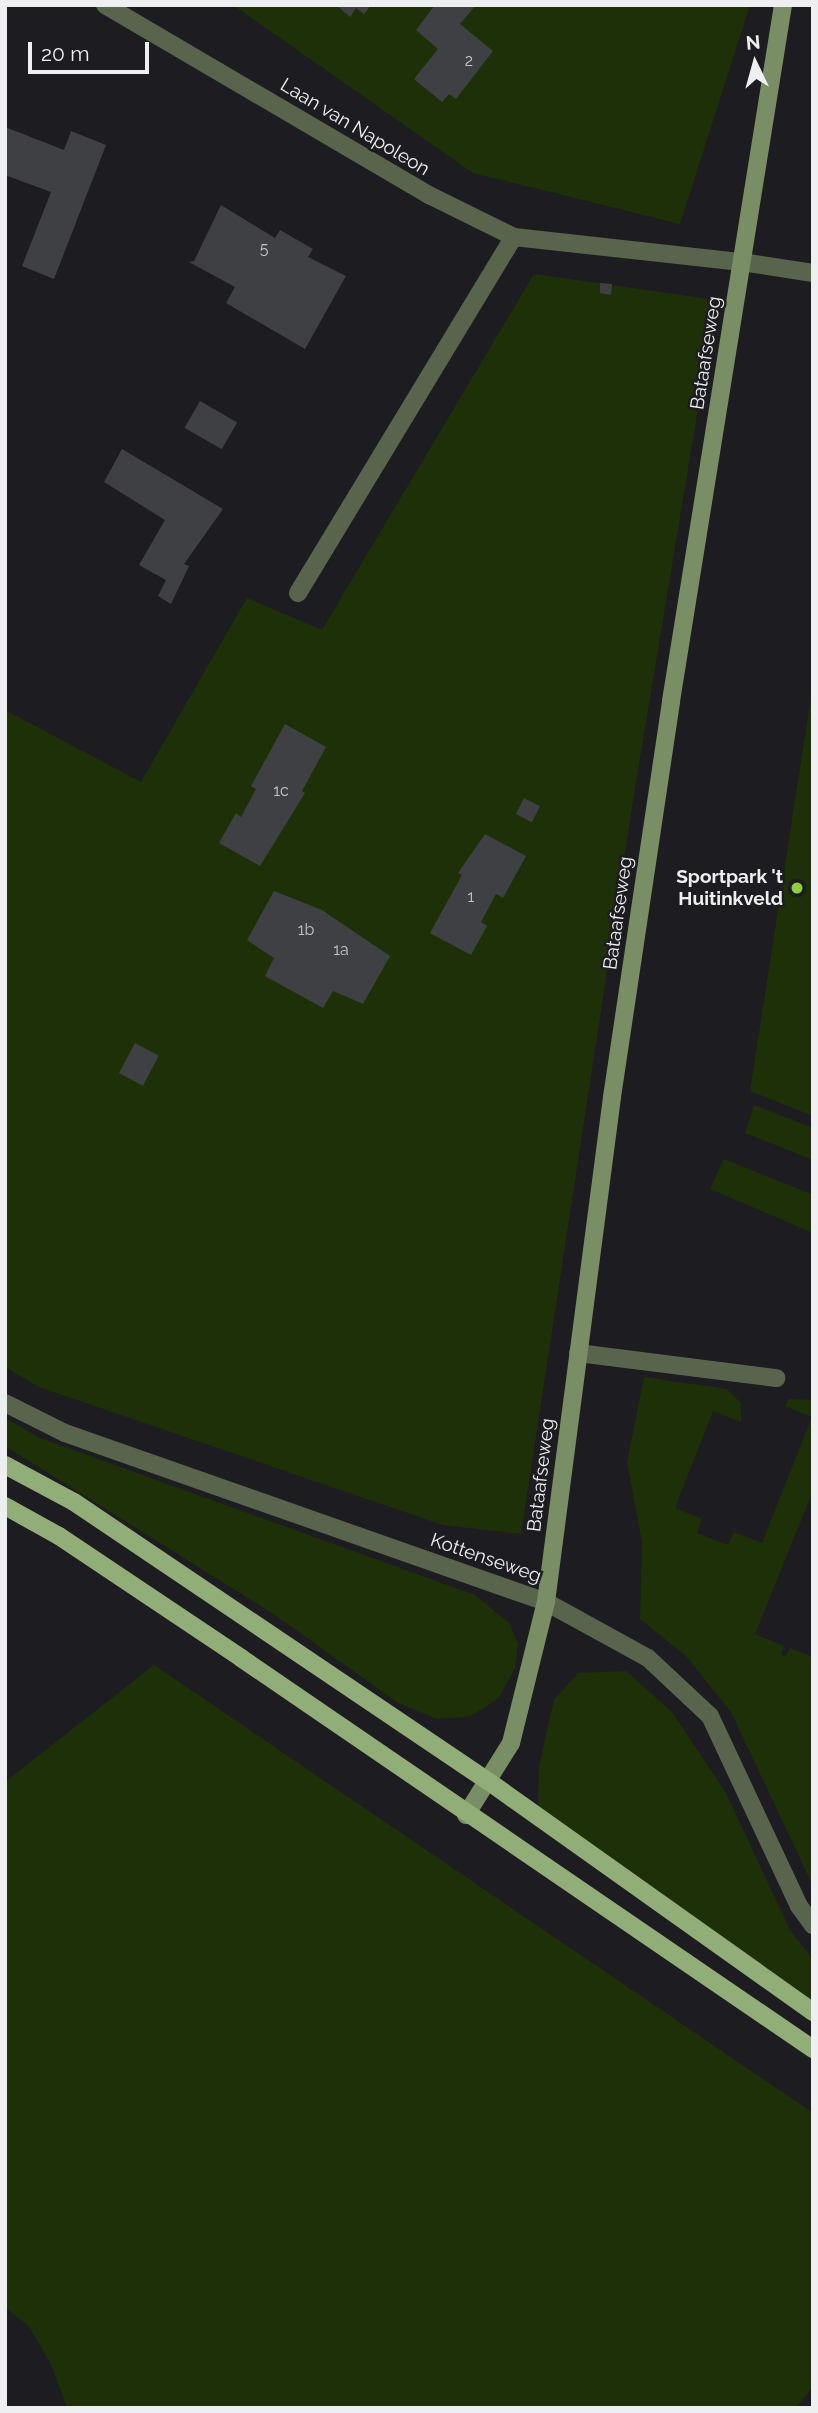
<!DOCTYPE html>
<style>
body{margin:0}
#map{position:relative;width:818px;height:2413px;overflow:hidden;background:#1d1d21;font-family:Raleway,sans-serif}
div>[style]{position:absolute}
.green>*{inset:0;background:#1e3007}
.building>*{inset:0;background:#3f4044;transform-origin:0 0}
.lane>*{height:18px;margin:-9px;padding:0 9px;transform-origin:9px;border-radius:9px;background:#58654c}
.street>*{height:18px;margin:-9px;padding:0 9px;transform-origin:9px;border-radius:9px;background:#58654c}
.secondary>*{height:18px;margin:-9px;padding:0 9px;transform-origin:9px;border-radius:9px;background:#798e65}
.primary>*{height:18px;margin:-9px;padding:0 9px;transform-origin:9px;border-radius:9px;background:#92ae78}
.dots>*{width:19px;height:19px;translate:-50% -50%;box-sizing:border-box;border:4px solid #1d1d21;border-radius:50%}
span{translate:-50% -50%;white-space:nowrap;text-align:center;line-height:1.15;-webkit-text-stroke:5px #1d1d21;paint-order:stroke}
.number-label{font-size:16px;color:#c2c3c6}
.number-label span{-webkit-text-stroke-width:0}
.street-label{font-size:19px;color:#eeeff1}
.poi-label{font-size:19px;color:#eeeff1;font-weight:700}
.right{translate:-100% -50%;text-align:right}
.frame{position:absolute;inset:0;border:7px solid #eeeff1;pointer-events:none}
.north{position:absolute;left:720px;top:28px;width:70px;height:70px;-webkit-text-stroke:5px #1d1d21;paint-order:stroke;rotate:355deg;font-size:19px;font-weight:700;line-height:28px;text-align:center;color:#eeeff1}
.north::after{content:'';display:block;margin:auto;width:24px;height:32px;background:#eeeff1;clip-path:polygon(50% 0,100% 100%,50% 72%,0 100%)}
.scale{position:absolute;left:28px;top:42px;width:121px;height:32px;box-sizing:border-box;border:4px solid #eeeff1;border-top:0;padding-left:9px;font-size:21px;line-height:24px;white-space:nowrap;color:#eeeff1;-webkit-text-stroke:5px #1d1d21;paint-order:stroke}
</style>
<div id="map">
<div class="green">
<div style="clip-path:polygon(233px 5px,750px 5px,680px 224px,473px 173px)"></div>
<div style="clip-path:polygon(534px 274px,716px 300px,635px 788px,521px 1534px,443px 1525px,39px 1387px,5px 1367px,5px 710px,141px 782px,247px 598px,322px 630px)"></div>
<div style="clip-path:polygon(813px 684px,813px 1116px,750px 1091px)"></div>
<div style="clip-path:polygon(754px 1105px,813px 1128px,813px 1160px,745px 1133px)"></div>
<div style="clip-path:polygon(724px 1159px,813px 1195px,813px 1233px,710px 1189px)"></div>
<div style="clip-path:polygon(644px 1377px,727px 1389px,741px 1403px,741px 1422px,713px 1411px,675px 1508px,702px 1519px,697px 1533px,728px 1545px,734px 1532px,762px 1543px,812px 1417px,785px 1406px,789px 1399px,813px 1400px,813px 1491px,755px 1634px,784px 1646px,781px 1655px,786px 1656px,790px 1648px,813px 1657px,813px 1886px,731px 1712px,686px 1656px,640px 1619px,642px 1542px,627px 1462px)"></div>
<div style="clip-path:polygon(5px 1418px,40px 1438px,475px 1595px,510px 1624px,518px 1644px,515px 1668px,498px 1699px,471px 1716px,437px 1719px,398px 1703px,272px 1613px,5px 1446px)"></div>
<div style="clip-path:polygon(154px 1665px,813px 2113px,813px 2386px,796px 2408px,67px 2408px,51px 2364px,28px 2325px,5px 2308px,5px 1782px)"></div>
<div style="clip-path:polygon(626px 1671px,672px 1712px,726px 1793px,790px 1930px,813px 1960px,813px 2003px,538px 1807px,539px 1766px,554px 1700px,578px 1673px)"></div>
</div>
<div class="building">
<div style="clip-path:polygon(336px 5px,371px 5px,364px 14px,356px 8px,350px 17px)"></div>
<div style="clip-path:polygon(435px 5px,476px 5px,460px 24px,493px 51px,456px 99px,449px 94px,442px 102px,414px 79px,438px 49px,416px 30px)"></div>
<div style="clip-path:polygon(5px 127px,64px 150px,71px 131px,106px 145px,54px 279px,22px 266px,51px 192px,5px 175px)"></div>
<div style="clip-path:polygon(221px 205px,275px 238px,280px 230px,313px 249px,308px 257px,346px 276px,305px 349px,226px 303px,235px 287px,189px 262px,194px 261px)"></div>
<div style="clip-path:polygon(600px 283px,612px 284px,611px 295px,600px 293px)"></div>
<div style="left:200px;top:401px;width:43px;height:31px;rotate:30deg"></div>
<div style="clip-path:polygon(122px 449px,223px 509px,184px 564px,189px 566px,171px 604px,158px 596px,166px 580px,139px 565px,165px 520px,104px 482px)"></div>
<div style="clip-path:polygon(285px 724px,326px 747px,302px 791px,305px 793px,260px 866px,219px 843px,236px 813px,241px 817px,256px 789px,251px 786px)"></div>
<div style="left:524px;top:798px;width:18px;height:18px;rotate:27deg"></div>
<div style="clip-path:polygon(485px 834px,526px 856px,503px 898px,496px 894px,481px 922px,487px 926px,471px 955px,430px 933px,462px 875px,458px 873px)"></div>
<div style="clip-path:polygon(274px 891px,322px 910px,390px 956px,363px 1004px,333px 991px,323px 1008px,265px 976px,274px 958px,247px 940px)"></div>
<div style="left:135px;top:1043px;width:27px;height:34px;rotate:28deg"></div>
</div>
<div class="lane">
<div style="left:742px;top:262px;width:72px;rotate:8.8deg"></div>
<div style="left:578px;top:1353px;width:200px;rotate:7.2deg"></div>
</div>
<div class="street">
<div style="left:105px;top:5px;width:376px;rotate:30.4deg"></div>
<div style="left:429px;top:195px;width:95px;rotate:26.3deg"></div>
<div style="left:514px;top:237px;width:229px;rotate:6.3deg"></div>
<div style="left:298px;top:593px;width:416px;rotate:-58.8deg"></div>
<div style="left:5px;top:1403px;width:67px;rotate:26.6deg"></div>
<div style="left:65px;top:1433px;width:510px;rotate:19.36deg"></div>
<div style="left:546px;top:1602px;width:116px;rotate:28.8deg"></div>
<div style="left:648px;top:1658px;width:85px;rotate:43.1deg"></div>
<div style="left:710px;top:1716px;width:210px;rotate:64.9deg"></div>
<div style="left:799px;top:1906px;width:24px;rotate:54deg"></div>
</div>
<div class="secondary">
<div style="left:466px;top:1815px;width:85px;rotate:-58deg"></div>
<div style="left:511px;top:1743px;width:145px;rotate:-76.1deg"></div>
<div style="left:546px;top:1602px;width:509px;rotate:-82.55deg"></div>
<div style="left:612px;top:1097px;width:400px;rotate:-81.5deg"></div>
<div style="left:671px;top:701px;width:705px;rotate:-80.86deg"></div>
</div>
<div class="primary">
<div style="left:5px;top:1465px;width:78px;rotate:28.2deg"></div>
<div style="left:74px;top:1502px;width:499px;rotate:34deg"></div>
<div style="left:488px;top:1781px;width:399px;rotate:35.4deg"></div>
<div style="left:5px;top:1506px;width:62px;rotate:29.1deg"></div>
<div style="left:59px;top:1536px;width:219px;rotate:33.8deg"></div>
<div style="left:241px;top:1658px;width:693px;rotate:34.36deg"></div>
</div>
<div class="dots">
<div style="left:797px;top:888px;background:#8fcd41"></div>
</div>
<div class="number-label">
<span style="left:469px;top:61px">2</span>
<span style="left:264px;top:249px">5</span>
<span style="left:281px;top:791px">1c</span>
<span style="left:471px;top:897px">1</span>
<span style="left:306px;top:930px">1b</span>
<span style="left:341px;top:950px">1a</span>
</div>
<div class="street-label">
<span style="left:355px;top:127px;rotate:31deg">Laan van Napoleon</span>
<span style="left:706px;top:353px;rotate:-81deg">Bataafseweg</span>
<span style="left:618px;top:913px;rotate:-82deg">Bataafseweg</span>
<span style="left:541px;top:1475px;rotate:-83deg">Bataafseweg</span>
<span style="left:486px;top:1558px;rotate:19deg">Kottenseweg</span>
</div>
<div class="poi-label">
<span class="right" style="left:783px;top:888px">Sportpark 't<br>Huitinkveld</span>
</div>
<div class="frame"></div>
<div class="north">N</div>
<div class="scale">20 m</div>
</div>
